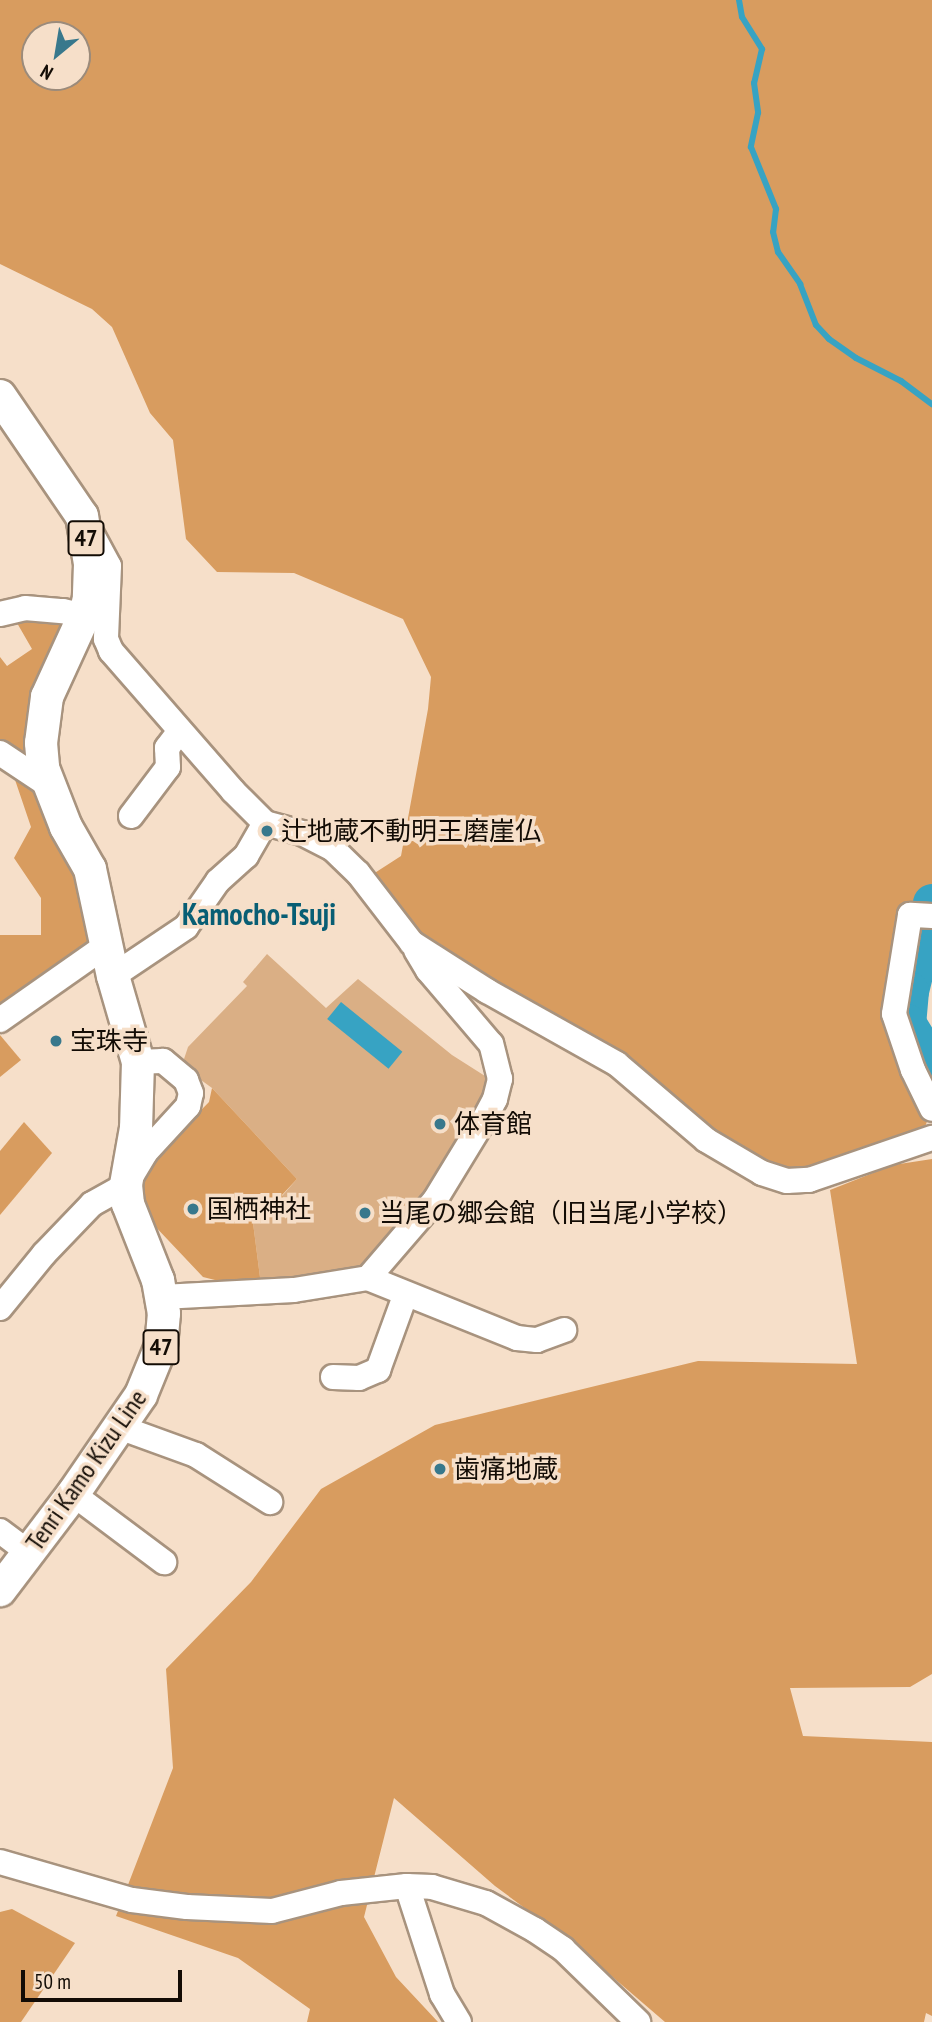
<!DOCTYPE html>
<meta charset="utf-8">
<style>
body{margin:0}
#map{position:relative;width:932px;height:2022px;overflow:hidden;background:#f6dfc9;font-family:"PT Sans Narrow","Noto Sans JP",sans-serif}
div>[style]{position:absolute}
.green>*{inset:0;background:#daaf85}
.forest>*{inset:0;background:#d89c5f}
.water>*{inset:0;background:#37a3c3;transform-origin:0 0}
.stream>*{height:6px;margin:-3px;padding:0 3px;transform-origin:3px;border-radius:3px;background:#37a3c3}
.river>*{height:38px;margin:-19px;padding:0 19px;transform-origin:19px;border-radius:19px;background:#37a3c3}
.roads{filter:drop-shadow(2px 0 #a8937e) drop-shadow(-2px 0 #a8937e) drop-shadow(0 2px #a8937e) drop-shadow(0 -2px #a8937e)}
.minor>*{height:24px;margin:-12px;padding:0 12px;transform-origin:12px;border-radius:12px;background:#fff}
.major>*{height:32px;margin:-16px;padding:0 16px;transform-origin:16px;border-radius:16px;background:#fff}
.dots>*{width:19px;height:19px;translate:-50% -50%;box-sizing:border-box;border:4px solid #f6dfc9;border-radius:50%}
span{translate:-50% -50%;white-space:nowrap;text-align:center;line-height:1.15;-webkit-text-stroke:7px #f6dfc9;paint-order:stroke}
.shield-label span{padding:2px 5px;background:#f6dfc9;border:2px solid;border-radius:5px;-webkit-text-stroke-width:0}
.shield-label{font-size:24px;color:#130c05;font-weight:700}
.poi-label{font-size:26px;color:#130c05}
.left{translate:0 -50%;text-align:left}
.street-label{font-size:26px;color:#130c05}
.quarter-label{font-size:30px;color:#085e74;font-weight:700}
.north{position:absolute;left:21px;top:21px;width:70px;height:70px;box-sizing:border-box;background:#f6dfc9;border:2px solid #9b8b7b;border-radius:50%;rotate:210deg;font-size:19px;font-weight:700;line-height:28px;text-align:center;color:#130c05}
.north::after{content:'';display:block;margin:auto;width:24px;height:32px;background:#38788c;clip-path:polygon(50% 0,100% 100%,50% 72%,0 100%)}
.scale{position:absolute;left:21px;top:1970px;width:161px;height:32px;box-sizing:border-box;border:4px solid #130c05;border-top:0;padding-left:9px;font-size:21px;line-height:24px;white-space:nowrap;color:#130c05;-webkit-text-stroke:5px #f6dfc9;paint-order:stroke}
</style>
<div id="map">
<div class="green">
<div style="clip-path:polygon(267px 954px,326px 1008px,358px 979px,452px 1055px,496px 1083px,485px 1112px,375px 1263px,350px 1272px,261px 1285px,252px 1215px,282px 1196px,297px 1179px,212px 1088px,190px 1072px,184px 1059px,188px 1047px,247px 986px,243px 982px)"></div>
</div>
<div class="forest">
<div style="clip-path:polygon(evenodd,0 0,932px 0,932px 903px,920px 901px,902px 925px,890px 1019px,931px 1111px,923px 1132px,807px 1172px,765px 1166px,417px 937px,370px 876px,401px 856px,428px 709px,431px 677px,403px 619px,294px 573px,217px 572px,186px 539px,173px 440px,150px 413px,112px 327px,92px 309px,0 264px,0 0,35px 35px,77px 35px,77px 77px,35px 77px,35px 35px)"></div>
<div style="clip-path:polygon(62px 615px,66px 627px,32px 764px,0 747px,0 657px,7px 666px,32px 649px,13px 616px)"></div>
<div style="clip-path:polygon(11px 768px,39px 786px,79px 873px,98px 937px,0 1011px,0 935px,41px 935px,41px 898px,14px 858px,31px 827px)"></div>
<div style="clip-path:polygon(932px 916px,932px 973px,913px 931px)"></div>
<div style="clip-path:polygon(0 1035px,21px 1060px,0 1077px)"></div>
<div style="clip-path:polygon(212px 1088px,297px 1179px,282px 1195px,286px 1208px,252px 1215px,261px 1285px,223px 1282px,203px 1277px,151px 1222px,143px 1199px,141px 1185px,152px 1160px,209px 1102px)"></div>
<div style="clip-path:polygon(24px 1122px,52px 1153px,0 1215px,0 1151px)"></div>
<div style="clip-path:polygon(932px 1159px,932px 1674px,910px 1687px,790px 1688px,803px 1736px,932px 1742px,932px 2016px,926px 2013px,924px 2022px,665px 2022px,580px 1949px,495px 1886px,394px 1798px,364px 1917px,396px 1977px,438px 2022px,307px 2022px,310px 2009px,238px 1958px,116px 1916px,173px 1768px,166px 1669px,251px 1582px,321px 1489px,435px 1425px,698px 1361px,857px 1364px,830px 1190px,893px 1165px)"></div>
<div style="clip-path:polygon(12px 1909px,75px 1943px,21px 2022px,0 2022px,0 1912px)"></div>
</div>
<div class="water">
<div style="left:341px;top:1002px;width:79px;height:22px;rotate:39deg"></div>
</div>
<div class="stream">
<div style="left:739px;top:0;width:17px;rotate:80deg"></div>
<div style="left:742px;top:17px;width:38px;rotate:58deg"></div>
<div style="left:762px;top:49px;width:35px;rotate:103deg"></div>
<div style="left:754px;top:83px;width:30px;rotate:82deg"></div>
<div style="left:758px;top:113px;width:35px;rotate:102deg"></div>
<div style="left:751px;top:147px;width:67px;rotate:68deg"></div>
<div style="left:776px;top:209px;width:23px;rotate:97deg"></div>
<div style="left:773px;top:232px;width:21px;rotate:76deg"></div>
<div style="left:778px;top:252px;width:39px;rotate:55deg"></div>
<div style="left:800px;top:284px;width:44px;rotate:68.7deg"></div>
<div style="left:816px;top:325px;width:19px;rotate:47deg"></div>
<div style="left:829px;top:339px;width:33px;rotate:35deg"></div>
<div style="left:856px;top:358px;width:51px;rotate:27.1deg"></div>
<div style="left:901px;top:381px;width:39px;rotate:37deg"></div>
</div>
<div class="river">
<div style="left:932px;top:903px;width:91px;rotate:104deg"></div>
<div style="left:910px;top:991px;width:32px;rotate:95deg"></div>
<div style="left:907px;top:1023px;width:48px;rotate:58.6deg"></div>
</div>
<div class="roads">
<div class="minor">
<div style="left:89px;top:529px;width:42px;rotate:61.6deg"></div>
<div style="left:109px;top:566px;width:73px;rotate:92.4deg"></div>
<div style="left:106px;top:639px;width:13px;rotate:67deg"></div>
<div style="left:111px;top:651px;width:186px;rotate:48.9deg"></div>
<div style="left:233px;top:791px;width:45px;rotate:45deg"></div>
<div style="left:0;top:614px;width:26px;rotate:-13deg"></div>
<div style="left:25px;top:608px;width:38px;rotate:5deg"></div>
<div style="left:63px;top:611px;width:22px;rotate:13deg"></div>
<div style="left:0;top:753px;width:61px;rotate:33.7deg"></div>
<div style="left:131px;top:816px;width:61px;rotate:-52.9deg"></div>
<div style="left:168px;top:767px;width:19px;rotate:-93deg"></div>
<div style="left:167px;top:748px;width:21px;rotate:-53deg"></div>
<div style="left:932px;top:916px;width:22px;rotate:-177deg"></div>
<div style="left:910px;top:915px;width:100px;rotate:99.2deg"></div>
<div style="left:894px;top:1014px;width:59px;rotate:71.3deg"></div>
<div style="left:913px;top:1070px;width:43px;rotate:64deg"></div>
<div style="left:113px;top:976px;width:88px;rotate:-33.9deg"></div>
<div style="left:186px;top:927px;width:56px;rotate:-55.2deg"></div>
<div style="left:218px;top:881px;width:38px;rotate:-42deg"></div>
<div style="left:246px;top:856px;width:38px;rotate:-60deg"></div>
<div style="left:265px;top:823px;width:38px;rotate:15deg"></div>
<div style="left:302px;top:833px;width:34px;rotate:27deg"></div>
<div style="left:332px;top:848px;width:36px;rotate:44deg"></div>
<div style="left:358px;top:873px;width:88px;rotate:52.4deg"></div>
<div style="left:412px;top:943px;width:89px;rotate:32.6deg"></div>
<div style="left:487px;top:991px;width:149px;rotate:29.3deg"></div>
<div style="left:617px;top:1064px;width:117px;rotate:40.5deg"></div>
<div style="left:706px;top:1140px;width:65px;rotate:30.5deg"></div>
<div style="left:762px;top:1173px;width:26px;rotate:18deg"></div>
<div style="left:787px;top:1181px;width:22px;rotate:-3deg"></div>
<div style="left:809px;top:1180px;width:130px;rotate:-18.9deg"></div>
<div style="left:0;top:1020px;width:132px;rotate:-35.1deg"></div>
<div style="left:368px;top:1278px;width:103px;rotate:-49.3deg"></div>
<div style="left:435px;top:1200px;width:96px;rotate:-58.6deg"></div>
<div style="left:485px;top:1118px;width:21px;rotate:-62deg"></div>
<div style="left:495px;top:1099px;width:21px;rotate:-76deg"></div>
<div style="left:500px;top:1079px;width:36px;rotate:-104deg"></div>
<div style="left:491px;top:1044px;width:97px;rotate:-130.4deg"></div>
<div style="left:428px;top:970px;width:23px;rotate:-121deg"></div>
<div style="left:162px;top:1297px;width:132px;rotate:-3deg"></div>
<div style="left:294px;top:1290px;width:75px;rotate:-9.2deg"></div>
<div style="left:368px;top:1278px;width:161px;rotate:21.9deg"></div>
<div style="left:517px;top:1338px;width:20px;rotate:6deg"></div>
<div style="left:537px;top:1340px;width:29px;rotate:-20deg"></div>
<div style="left:0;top:1308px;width:70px;rotate:-50.8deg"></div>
<div style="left:44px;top:1254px;width:69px;rotate:-46.2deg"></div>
<div style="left:92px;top:1204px;width:39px;rotate:-29deg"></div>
<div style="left:126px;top:1185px;width:37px;rotate:-59deg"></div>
<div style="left:145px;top:1153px;width:64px;rotate:-47.5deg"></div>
<div style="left:188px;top:1106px;width:13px;rotate:-77deg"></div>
<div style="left:191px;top:1093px;width:14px;rotate:-111deg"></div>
<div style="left:186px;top:1080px;width:30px;rotate:-140deg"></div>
<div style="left:163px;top:1061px;width:25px;rotate:178deg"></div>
<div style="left:333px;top:1377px;width:26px;rotate:2deg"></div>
<div style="left:359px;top:1378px;width:21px;rotate:-23deg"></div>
<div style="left:378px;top:1370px;width:79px;rotate:-70deg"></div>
<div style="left:119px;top:1427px;width:82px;rotate:20deg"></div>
<div style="left:196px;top:1455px;width:88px;rotate:32.4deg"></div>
<div style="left:73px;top:1494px;width:114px;rotate:36.8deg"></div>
<div style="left:0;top:1531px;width:36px;rotate:37deg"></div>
<div style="left:0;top:1862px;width:137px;rotate:16.1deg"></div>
<div style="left:132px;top:1900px;width:55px;rotate:7.3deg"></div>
<div style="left:187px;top:1907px;width:85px;rotate:2.7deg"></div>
<div style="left:272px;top:1911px;width:71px;rotate:-14.6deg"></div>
<div style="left:341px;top:1893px;width:66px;rotate:-6.1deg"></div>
<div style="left:407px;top:1886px;width:25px;rotate:2deg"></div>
<div style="left:432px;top:1887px;width:56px;rotate:16.5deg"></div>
<div style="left:486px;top:1903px;width:56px;rotate:28.9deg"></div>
<div style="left:535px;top:1930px;width:34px;rotate:34deg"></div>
<div style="left:563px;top:1949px;width:105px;rotate:44.2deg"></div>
<div style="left:407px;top:1886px;width:114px;rotate:72deg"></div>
<div style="left:442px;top:1994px;width:33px;rotate:59deg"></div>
</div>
<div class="major">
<div style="left:0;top:396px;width:145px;rotate:55.7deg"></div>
<div style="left:82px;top:516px;width:49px;rotate:80.5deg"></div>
<div style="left:90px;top:564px;width:35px;rotate:92deg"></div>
<div style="left:89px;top:599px;width:18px;rotate:106deg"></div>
<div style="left:84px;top:616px;width:89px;rotate:114.6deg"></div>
<div style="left:47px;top:697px;width:46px;rotate:97.4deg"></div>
<div style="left:41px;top:743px;width:25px;rotate:85deg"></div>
<div style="left:43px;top:768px;width:63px;rotate:68.7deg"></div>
<div style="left:66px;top:827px;width:48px;rotate:60.3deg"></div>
<div style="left:90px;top:869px;width:109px;rotate:77.9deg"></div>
<div style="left:113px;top:976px;width:90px;rotate:73.8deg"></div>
<div style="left:138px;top:1062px;width:66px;rotate:91.7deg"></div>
<div style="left:136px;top:1128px;width:58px;rotate:100deg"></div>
<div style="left:126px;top:1185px;width:19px;rotate:84deg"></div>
<div style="left:128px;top:1204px;width:82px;rotate:68.5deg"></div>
<div style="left:158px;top:1280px;width:34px;rotate:80deg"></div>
<div style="left:164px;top:1313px;width:33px;rotate:95deg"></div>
<div style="left:161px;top:1346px;width:53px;rotate:112.2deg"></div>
<div style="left:141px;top:1395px;width:120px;rotate:124.5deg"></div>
<div style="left:73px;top:1494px;width:121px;rotate:127.2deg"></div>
</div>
</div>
<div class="dots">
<div style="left:267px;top:831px;background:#38788c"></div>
<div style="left:56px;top:1041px;background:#38788c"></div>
<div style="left:440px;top:1124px;background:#38788c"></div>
<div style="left:193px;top:1209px;background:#38788c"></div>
<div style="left:365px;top:1213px;background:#38788c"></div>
<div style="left:440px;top:1469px;background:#38788c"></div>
</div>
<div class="shield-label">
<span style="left:86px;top:538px">47</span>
<span style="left:161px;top:1347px">47</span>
</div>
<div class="poi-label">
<span class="left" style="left:281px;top:831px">辻地蔵不動明王磨崖仏</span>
<span class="left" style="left:70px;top:1041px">宝珠寺</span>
<span class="left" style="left:454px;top:1124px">体育館</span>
<span class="left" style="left:207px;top:1209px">国栖神社</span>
<span class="left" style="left:379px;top:1213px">当尾の郷会館（旧当尾小学校）</span>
<span class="left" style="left:454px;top:1469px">歯痛地蔵</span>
</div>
<div class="street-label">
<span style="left:86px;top:1470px;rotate:-55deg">Tenri Kamo Kizu Line</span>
</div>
<div class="quarter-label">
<span style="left:259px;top:914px">Kamocho-Tsuji</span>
</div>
<div class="north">N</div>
<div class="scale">50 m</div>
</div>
